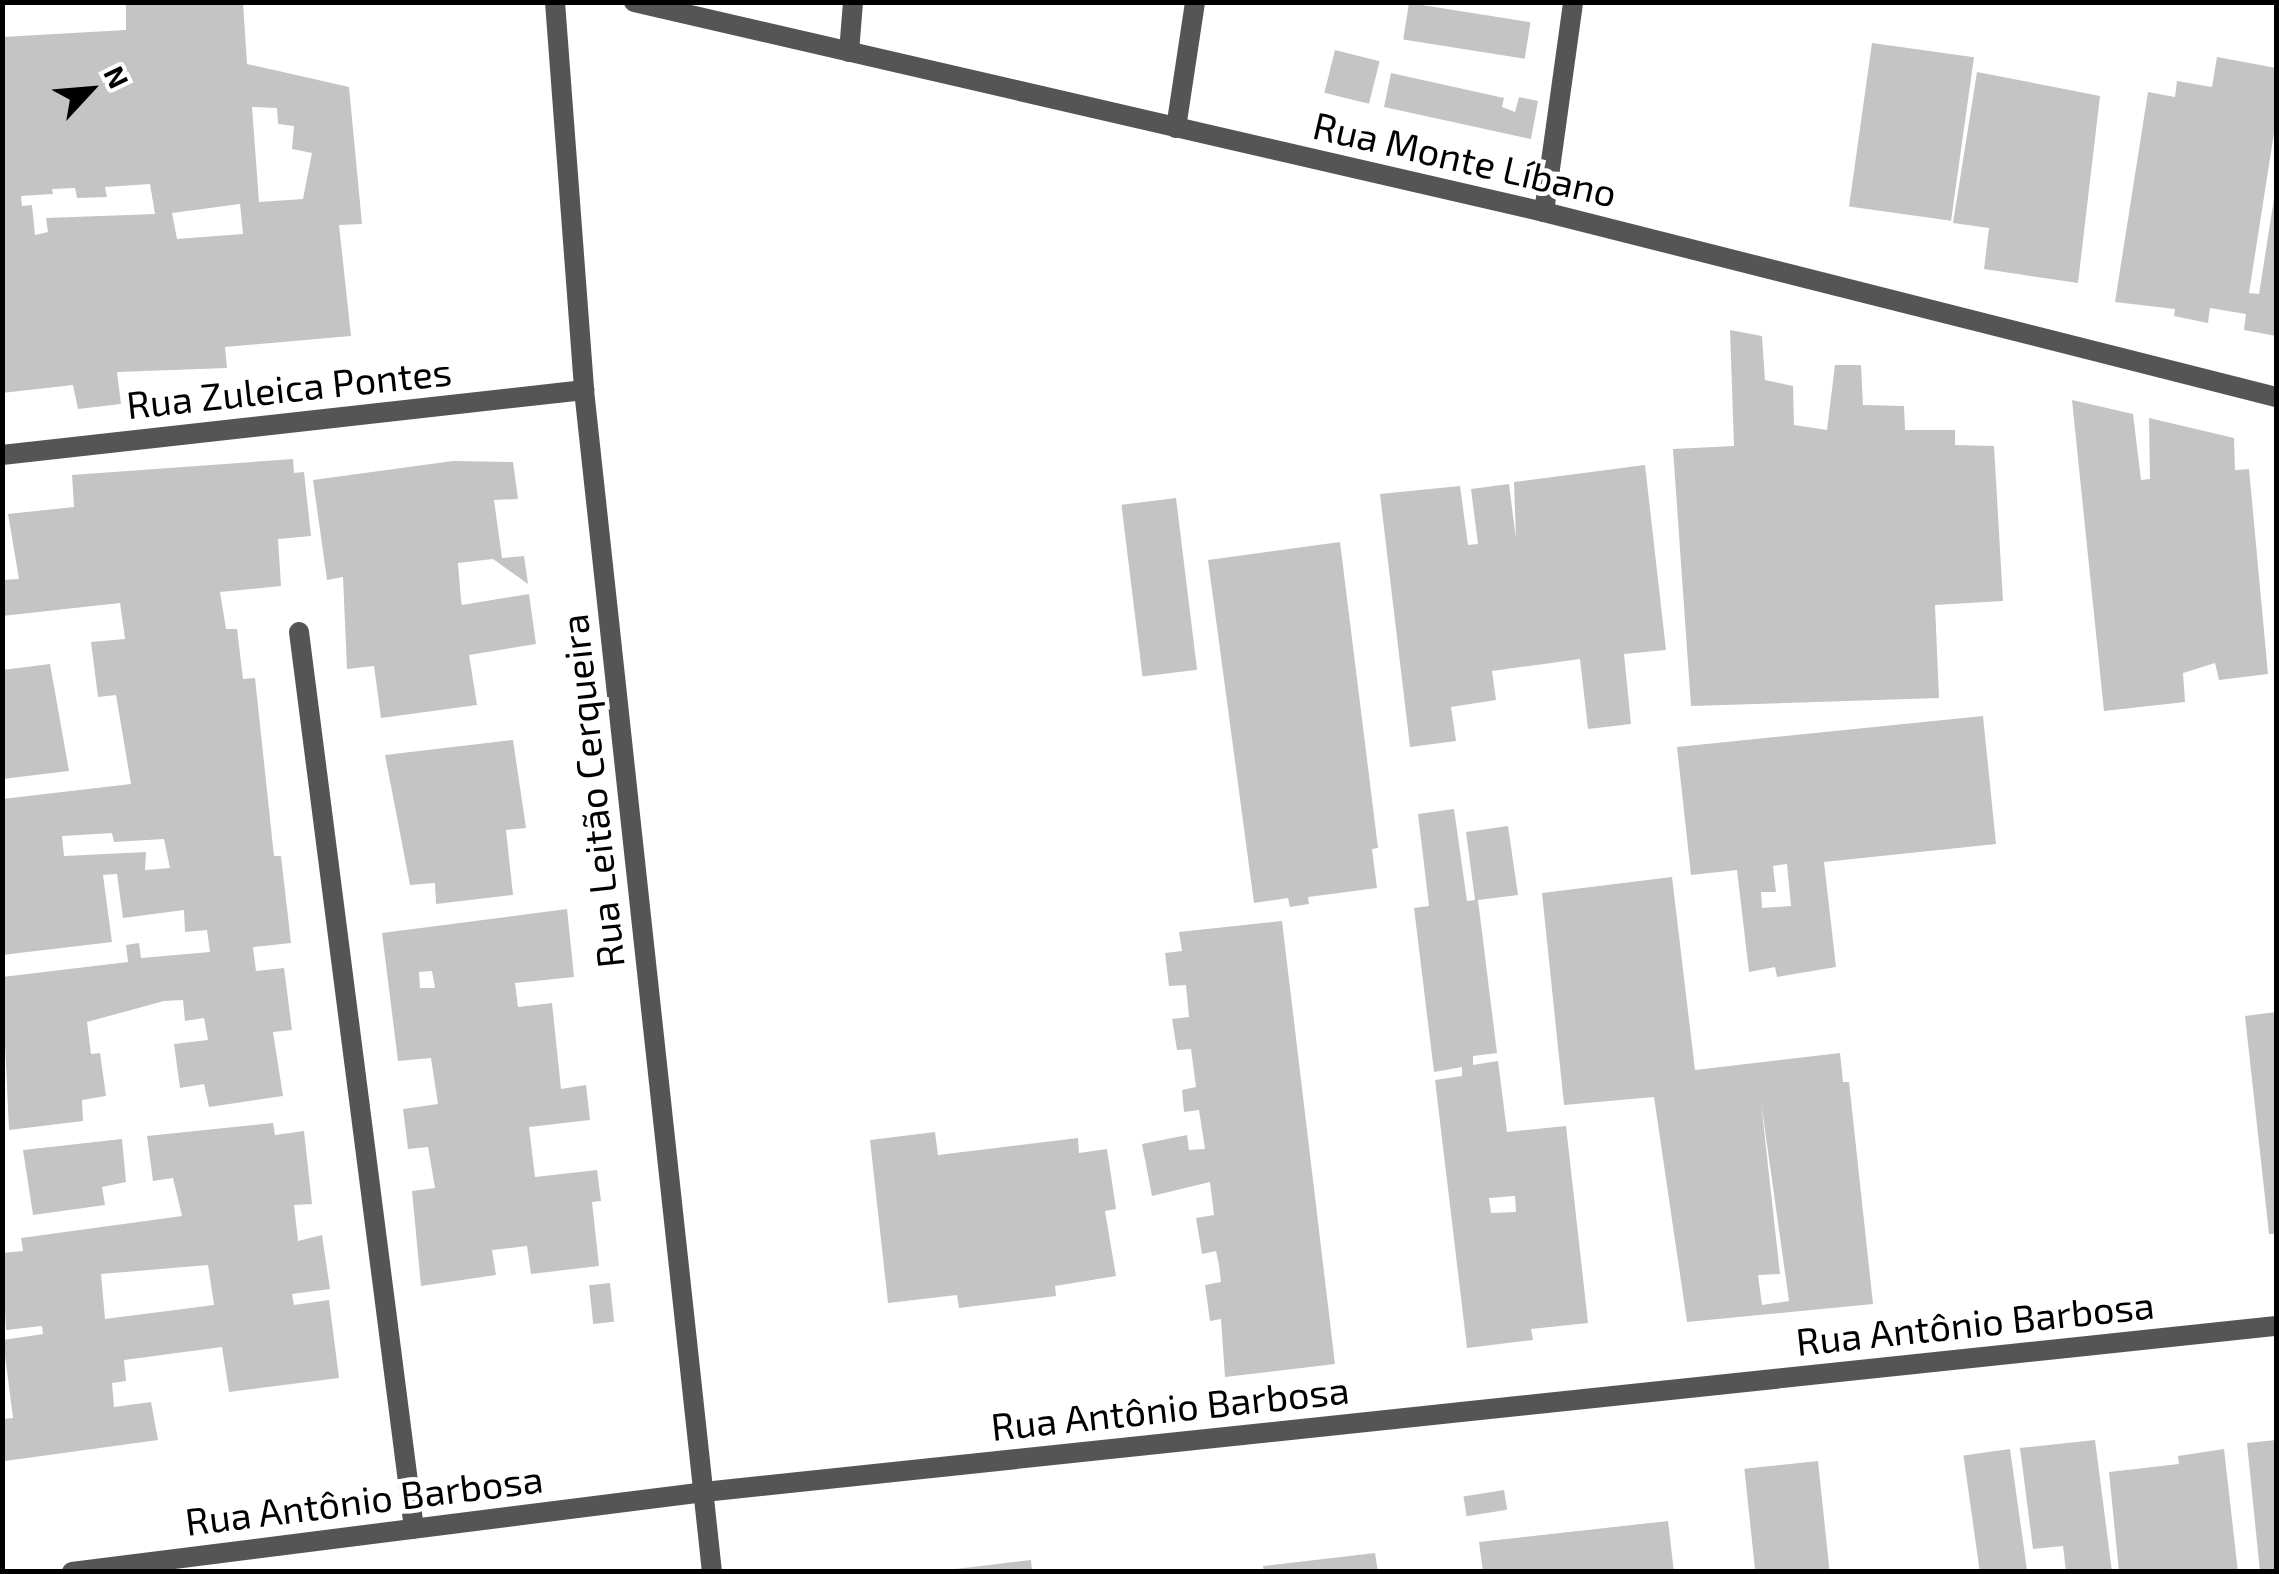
<!DOCTYPE html>
<meta charset="utf-8">
<style>
body{margin:0}
#map{position:relative;width:2279px;height:1574px;overflow:hidden;background:#fff;font-family:"Exo 2",sans-serif}
div>[style]{position:absolute}
.building>*{inset:0;background:#c4c4c4;transform-origin:0 0}
.service>*{height:20px;margin:-10px;padding:0 10px;transform-origin:10px;border-radius:10px;background:#555}
.minor>*{height:20px;margin:-10px;padding:0 10px;transform-origin:10px;border-radius:10px;background:#555}
.tertiary>*{height:20px;margin:-10px;padding:0 10px;transform-origin:10px;border-radius:10px;background:#555}
span{translate:-50% -50%;white-space:nowrap;text-align:center;line-height:1.15;-webkit-text-stroke:9px #fff;paint-order:stroke}
.street-label{font-size:38px;color:#000}
.frame{position:absolute;inset:0;border:5px solid #000;pointer-events:none}
.north{position:absolute;left:40px;top:40px;width:100px;height:100px;-webkit-text-stroke:8px #fff;paint-order:stroke;rotate:64deg;font-size:28px;font-weight:700;line-height:40px;text-align:center;color:#000}
.north::after{content:'';display:block;margin:auto;width:35px;height:45px;background:#000;clip-path:polygon(50% 0,100% 100%,50% 72%,0 100%)}
</style>
<div id="map">
<div class="building">
<div style="clip-path:polygon(evenodd,126px 2px,243px 2px,247px 64px,349px 87px,362px 224px,339px 225px,351px 336px,225px 347px,227px 368px,117px 372px,121px 404px,78px 409px,73px 385px,2px 393px,2px 37px,126px 30px,126px 2px,252px 107px,277px 108px,278px 124px,294px 126px,292px 149px,312px 153px,303px 199px,259px 202px,252px 107px,126px 2px,150px 184px,155px 214px,46px 218px,48px 232px,35px 235px,32px 205px,22px 206px,21px 196px,53px 194px,52px 189px,75px 188px,77px 198px,107px 197px,105px 187px,150px 184px,126px 2px,240px 204px,243px 234px,177px 239px,172px 213px,240px 204px)"></div>
<div style="left:1409px;top:3px;width:123px;height:37px;rotate:9deg"></div>
<div style="left:1872px;top:43px;width:103px;height:165px;rotate:8deg"></div>
<div style="left:1335px;top:50px;width:46px;height:44px;rotate:14deg"></div>
<div style="clip-path:polygon(2217px 57px,2276px 68px,2276px 120px,2249px 293px,2259px 294px,2276px 186px,2276px 336px,2244px 330px,2246px 314px,2210px 308px,2208px 323px,2174px 316px,2175px 309px,2115px 302px,2148px 92px,2175px 97px,2177px 81px,2212px 87px)"></div>
<div style="clip-path:polygon(1977px 72px,2100px 96px,2078px 283px,1984px 269px,1989px 228px,1953px 223px)"></div>
<div style="clip-path:polygon(1391px 73px,1504px 98px,1502px 107px,1515px 112px,1519px 97px,1538px 101px,1531px 139px,1384px 107px)"></div>
<div style="clip-path:polygon(1730px 330px,1762px 336px,1765px 380px,1793px 386px,1794px 425px,1827px 430px,1835px 365px,1861px 365px,1863px 405px,1904px 406px,1905px 430px,1955px 430px,1955px 445px,1994px 446px,2003px 601px,1935px 605px,1939px 698px,1691px 706px,1673px 449px,1734px 446px)"></div>
<div style="clip-path:polygon(2072px 400px,2133px 414px,2141px 480px,2150px 479px,2149px 418px,2234px 438px,2235px 470px,2249px 469px,2268px 674px,2219px 680px,2215px 663px,2183px 673px,2185px 702px,2104px 711px)"></div>
<div style="clip-path:polygon(evenodd,293px 459px,294px 473px,304px 472px,311px 536px,278px 539px,281px 586px,220px 592px,226px 629px,237px 629px,243px 679px,255px 678px,274px 856px,281px 856px,291px 943px,253px 947px,256px 971px,284px 968px,292px 1030px,273px 1032px,283px 1096px,209px 1107px,204px 1084px,180px 1088px,174px 1044px,208px 1040px,204px 1018px,185px 1021px,183px 1000px,164px 1001px,87px 1022px,91px 1054px,100px 1053px,106px 1096px,82px 1100px,83px 1121px,9px 1130px,2px 977px,128px 962px,126px 945px,139px 943px,141px 958px,210px 952px,207px 930px,185px 932px,184px 910px,123px 918px,117px 874px,103px 875px,112px 942px,2px 955px,2px 799px,131px 784px,116px 695px,98px 697px,91px 642px,125px 639px,120px 603px,2px 616px,2px 580px,19px 579px,8px 514px,74px 507px,72px 475px,293px 459px,112px 833px,114px 842px,164px 839px,170px 868px,145px 870px,146px 852px,64px 856px,62px 836px,112px 833px)"></div>
<div style="clip-path:polygon(453px 461px,513px 462px,518px 499px,494px 500px,502px 558px,524px 556px,528px 584px,493px 559px,458px 563px,461px 600px,462px 605px,529px 594px,536px 644px,469px 655px,477px 705px,381px 718px,374px 666px,347px 669px,343px 577px,327px 580px,313px 480px)"></div>
<div style="clip-path:polygon(1645px 465px,1666px 650px,1624px 654px,1631px 724px,1588px 729px,1580px 659px,1492px 671px,1496px 700px,1451px 707px,1456px 741px,1410px 747px,1380px 494px,1460px 486px,1468px 545px,1478px 544px,1471px 489px,1509px 484px,1516px 539px,1514px 482px)"></div>
<div style="left:1176px;top:498px;width:173px;height:55px;rotate:83deg"></div>
<div style="clip-path:polygon(1340px 542px,1378px 848px,1372px 849px,1377px 888px,1308px 897px,1309px 904px,1290px 907px,1288px 898px,1254px 903px,1208px 560px)"></div>
<div style="clip-path:polygon(50px 664px,69px 771px,2px 779px,2px 670px)"></div>
<div style="clip-path:polygon(evenodd,1983px 716px,1996px 844px,1824px 862px,1836px 967px,1777px 977px,1775px 967px,1749px 972px,1737px 870px,1691px 875px,1677px 747px,1983px 716px,1787px 864px,1791px 906px,1762px 908px,1761px 892px,1776px 892px,1773px 866px,1787px 864px)"></div>
<div style="clip-path:polygon(513px 740px,526px 828px,506px 830px,513px 895px,436px 904px,435px 883px,410px 885px,385px 755px)"></div>
<div style="clip-path:polygon(evenodd,1454px 809px,1467px 901px,1475px 900px,1466px 832px,1508px 826px,1518px 895px,1478px 900px,1497px 1053px,1473px 1056px,1473px 1065px,1498px 1061px,1507px 1132px,1566px 1126px,1588px 1323px,1531px 1329px,1533px 1340px,1467px 1348px,1435px 1080px,1462px 1076px,1462px 1067px,1434px 1072px,1414px 908px,1429px 906px,1418px 814px,1454px 809px,1515px 1196px,1516px 1212px,1491px 1213px,1489px 1198px,1515px 1196px)"></div>
<div style="clip-path:polygon(evenodd,1672px 877px,1695px 1070px,1840px 1053px,1843px 1082px,1849px 1082px,1873px 1304px,1687px 1322px,1654px 1097px,1564px 1105px,1542px 893px,1672px 877px,1761px 1102px,1789px 1301px,1762px 1305px,1758px 1275px,1780px 1274px,1761px 1102px)"></div>
<div style="clip-path:polygon(evenodd,567px 909px,574px 977px,515px 983px,518px 1007px,552px 1003px,561px 1089px,586px 1085px,590px 1120px,529px 1127px,535px 1177px,597px 1170px,601px 1201px,592px 1202px,599px 1266px,531px 1274px,527px 1246px,492px 1250px,496px 1275px,421px 1286px,412px 1191px,435px 1188px,428px 1147px,408px 1149px,403px 1109px,438px 1104px,431px 1058px,398px 1061px,382px 933px,567px 909px,432px 971px,435px 988px,420px 988px,419px 972px,432px 971px)"></div>
<div style="clip-path:polygon(1282px 921px,1335px 1364px,1225px 1377px,1221px 1319px,1210px 1321px,1205px 1285px,1221px 1282px,1219px 1265px,1216px 1251px,1202px 1254px,1196px 1218px,1214px 1215px,1210px 1182px,1152px 1196px,1142px 1144px,1187px 1135px,1189px 1150px,1205px 1149px,1199px 1110px,1184px 1112px,1182px 1090px,1196px 1087px,1191px 1049px,1177px 1050px,1172px 1019px,1189px 1017px,1186px 985px,1169px 986px,1165px 953px,1182px 951px,1179px 932px)"></div>
<div style="clip-path:polygon(2276px 1012px,2276px 1234px,2269px 1234px,2245px 1016px)"></div>
<div style="clip-path:polygon(evenodd,273px 1123px,275px 1135px,304px 1131px,312px 1204px,294px 1205px,298px 1241px,322px 1235px,330px 1289px,292px 1294px,294px 1305px,329px 1300px,339px 1378px,229px 1392px,222px 1347px,124px 1360px,126px 1381px,112px 1383px,114px 1407px,151px 1402px,158px 1440px,5px 1461px,2px 1419px,13px 1418px,3px 1340px,43px 1334px,42px 1326px,6px 1330px,2px 1253px,23px 1251px,21px 1238px,182px 1216px,173px 1178px,153px 1181px,147px 1136px,273px 1123px,208px 1265px,214px 1305px,105px 1319px,101px 1274px,208px 1265px)"></div>
<div style="clip-path:polygon(935px 1132px,938px 1155px,1078px 1138px,1079px 1153px,1107px 1149px,1116px 1209px,1105px 1211px,1116px 1276px,1055px 1286px,1056px 1296px,959px 1308px,957px 1295px,888px 1303px,870px 1140px)"></div>
<div style="clip-path:polygon(122px 1139px,126px 1182px,102px 1187px,105px 1205px,33px 1215px,23px 1150px)"></div>
<div style="left:610px;top:1283px;width:39px;height:21px;rotate:84deg"></div>
<div style="clip-path:polygon(2095px 1440px,2112px 1572px,2066px 1572px,2063px 1546px,2033px 1549px,2020px 1448px)"></div>
<div style="clip-path:polygon(2276px 1440px,2276px 1572px,2260px 1572px,2247px 1443px)"></div>
<div style="left:2010px;top:1449px;width:124px;height:47px;rotate:82deg"></div>
<div style="clip-path:polygon(2224px 1449px,2238px 1572px,2119px 1572px,2109px 1472px,2179px 1464px,2178px 1456px)"></div>
<div style="left:1818px;top:1461px;width:112px;height:74px;rotate:84deg"></div>
<div style="left:1504px;top:1490px;width:20px;height:41px;rotate:81deg"></div>
<div style="clip-path:polygon(1668px 1521px,1674px 1572px,1483px 1572px,1479px 1542px)"></div>
<div style="clip-path:polygon(1375px 1553px,1378px 1572px,1264px 1572px,1263px 1566px)"></div>
<div style="clip-path:polygon(1031px 1560px,1032px 1572px,956px 1572px,956px 1569px)"></div>
</div>
<div class="service">
<div style="left:849px;top:52px;width:50px;rotate:-85.4deg"></div>
<div style="left:1176px;top:128px;width:127px;rotate:-81.4deg"></div>
<div style="left:1544px;top:212px;width:212px;rotate:-82.1deg"></div>
</div>
<div class="minor">
<div style="left:2px;top:455px;width:586px;rotate:-6.37deg"></div>
<div style="left:299px;top:632px;width:904px;rotate:82.69deg"></div>
<div style="left:72px;top:1572px;width:637px;rotate:-7.21deg"></div>
<div style="left:704px;top:1492px;width:1581px;rotate:-6.03deg"></div>
</div>
<div class="tertiary">
<div style="left:555px;top:2px;width:389px;rotate:85.7deg"></div>
<div style="left:584px;top:390px;width:1189px;rotate:83.82deg"></div>
<div style="left:634px;top:2px;width:934px;rotate:12.99deg"></div>
<div style="left:1544px;top:212px;width:755px;rotate:14.18deg"></div>
</div>
<div class="street-label">
<span style="left:1465px;top:159px;rotate:13deg">Rua Monte Líbano</span>
<span style="left:289px;top:388px;rotate:-6deg">Rua Zuleica Pontes</span>
<span style="left:592px;top:791px;rotate:-96deg">Rua Leitão Cerqueira</span>
<span style="left:1975px;top:1323px;rotate:-6deg">Rua Antônio Barbosa</span>
<span style="left:1170px;top:1408px;rotate:-6deg">Rua Antônio Barbosa</span>
<span style="left:364px;top:1500px;rotate:-7deg">Rua Antônio Barbosa</span>
</div>
<div class="frame"></div>
<div class="north">N</div>
</div>
